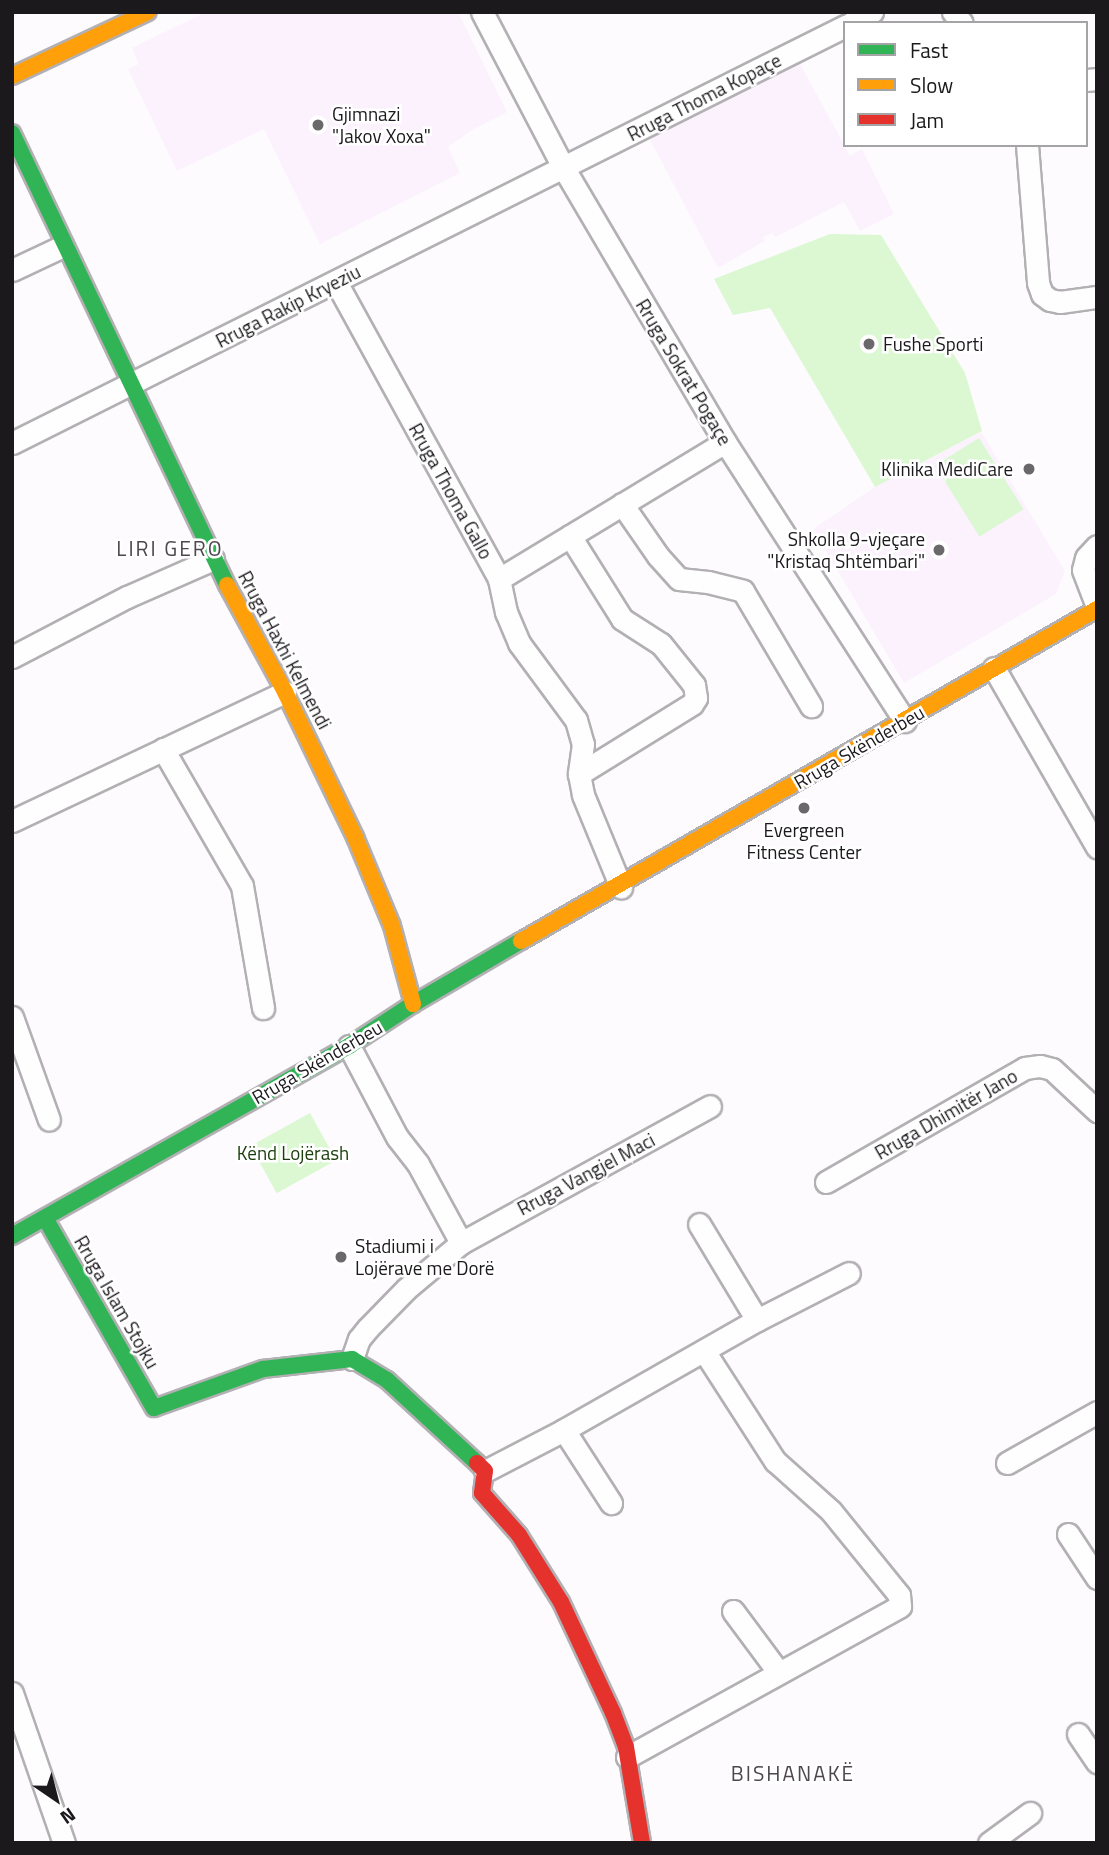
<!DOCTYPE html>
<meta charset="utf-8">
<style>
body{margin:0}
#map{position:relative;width:1109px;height:1855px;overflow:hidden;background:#fdfbfe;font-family:"Titillium Web",sans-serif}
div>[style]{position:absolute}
.built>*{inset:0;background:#fbf2fd}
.green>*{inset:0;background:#dbf8d2;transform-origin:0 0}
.roads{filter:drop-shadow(2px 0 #b3b0b4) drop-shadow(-2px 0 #b3b0b4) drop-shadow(0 2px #b3b0b4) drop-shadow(0 -2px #b3b0b4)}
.street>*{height:21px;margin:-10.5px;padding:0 10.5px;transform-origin:10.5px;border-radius:10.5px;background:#fffeff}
.fast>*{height:16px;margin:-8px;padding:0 8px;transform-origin:8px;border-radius:8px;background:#30b455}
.slow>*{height:16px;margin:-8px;padding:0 8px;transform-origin:8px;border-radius:8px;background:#ff9f0a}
.jam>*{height:16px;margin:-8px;padding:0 8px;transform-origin:8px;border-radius:8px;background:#e5322d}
.dots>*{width:19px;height:19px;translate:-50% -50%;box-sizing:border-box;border:4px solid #fff;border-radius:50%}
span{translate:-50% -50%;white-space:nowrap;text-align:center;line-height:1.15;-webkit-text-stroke:5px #fff;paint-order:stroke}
.street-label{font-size:19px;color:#1c191d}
.poi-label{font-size:19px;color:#1c191d}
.left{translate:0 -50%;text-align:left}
.right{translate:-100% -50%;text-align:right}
.park-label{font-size:19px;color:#1a3d0c}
.neighbourhood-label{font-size:21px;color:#4e474f;letter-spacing:2px}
.frame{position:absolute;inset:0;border:14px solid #1c191d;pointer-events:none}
.legend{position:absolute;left:843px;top:21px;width:245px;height:126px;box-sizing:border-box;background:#fff;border:2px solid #a4a3a5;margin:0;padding:9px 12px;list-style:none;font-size:21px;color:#1c191d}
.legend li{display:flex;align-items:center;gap:14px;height:35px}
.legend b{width:35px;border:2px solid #a4a3a5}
.north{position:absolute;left:21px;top:1764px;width:70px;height:70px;-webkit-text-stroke:5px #fff;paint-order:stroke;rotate:145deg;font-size:19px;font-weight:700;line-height:28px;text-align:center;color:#1c191d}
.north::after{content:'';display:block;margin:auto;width:24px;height:32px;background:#1c191d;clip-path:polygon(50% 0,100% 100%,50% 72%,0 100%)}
</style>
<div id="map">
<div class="built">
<div style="clip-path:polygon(206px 12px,458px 12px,507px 112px,472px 130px,448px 147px,460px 173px,320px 244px,264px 129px,177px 171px,128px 69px,139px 64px,132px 48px)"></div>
<div style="clip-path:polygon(798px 60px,850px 156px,862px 149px,894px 214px,860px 231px,844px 202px,775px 237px,772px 233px,763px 237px,765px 241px,718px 268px,648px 136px)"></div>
<div style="clip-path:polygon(981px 432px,1065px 571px,1056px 594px,904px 683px,813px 529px,875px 487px)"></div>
</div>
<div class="green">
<div style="clip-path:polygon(830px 234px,881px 235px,965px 373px,982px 431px,875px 487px,770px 308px,733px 315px,714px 279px)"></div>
<div style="left:979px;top:438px;width:84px;height:52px;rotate:58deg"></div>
<div style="left:310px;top:1113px;width:54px;height:68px;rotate:61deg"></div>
</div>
<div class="roads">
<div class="street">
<div style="left:482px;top:12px;width:175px;rotate:62.4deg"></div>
<div style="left:563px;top:167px;width:319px;rotate:59.5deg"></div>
<div style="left:725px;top:442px;width:332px;rotate:57.2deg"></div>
<div style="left:953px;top:12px;width:14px;rotate:51deg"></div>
<div style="left:851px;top:23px;width:24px;rotate:-28deg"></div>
<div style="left:1086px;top:80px;width:11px;rotate:-5deg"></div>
<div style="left:1027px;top:145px;width:138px;rotate:85.4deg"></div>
<div style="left:1038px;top:283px;width:12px;rotate:70deg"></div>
<div style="left:1042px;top:294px;width:10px;rotate:37deg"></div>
<div style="left:1050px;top:300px;width:10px;rotate:11deg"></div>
<div style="left:1060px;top:302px;width:37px;rotate:-8deg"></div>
<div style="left:12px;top:270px;width:56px;rotate:-25.2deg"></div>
<div style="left:336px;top:282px;width:339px;rotate:61.2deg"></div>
<div style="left:499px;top:579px;width:34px;rotate:78deg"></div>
<div style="left:506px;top:612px;width:34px;rotate:67deg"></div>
<div style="left:519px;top:643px;width:96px;rotate:53.5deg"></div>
<div style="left:576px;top:720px;width:25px;rotate:74deg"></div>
<div style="left:583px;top:744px;width:30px;rotate:98deg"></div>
<div style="left:579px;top:774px;width:21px;rotate:79deg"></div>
<div style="left:583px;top:795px;width:100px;rotate:67.6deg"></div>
<div style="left:12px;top:443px;width:932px;rotate:-26.59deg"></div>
<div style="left:622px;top:504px;width:63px;rotate:55.3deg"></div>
<div style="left:658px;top:556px;width:31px;rotate:48deg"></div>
<div style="left:679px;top:579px;width:29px;rotate:6deg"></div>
<div style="left:708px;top:582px;width:36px;rotate:14deg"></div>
<div style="left:743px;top:591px;width:134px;rotate:59.4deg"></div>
<div style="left:570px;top:536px;width:98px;rotate:57.9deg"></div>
<div style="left:622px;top:619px;width:46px;rotate:32.7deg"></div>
<div style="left:661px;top:644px;width:53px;rotate:51.2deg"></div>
<div style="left:694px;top:685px;width:13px;rotate:81deg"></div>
<div style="left:696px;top:698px;width:7px;rotate:124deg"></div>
<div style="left:692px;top:704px;width:133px;rotate:148.2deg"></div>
<div style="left:1097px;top:546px;width:16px;rotate:133deg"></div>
<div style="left:1086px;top:558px;width:12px;rotate:104deg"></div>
<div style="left:1083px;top:570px;width:39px;rotate:69deg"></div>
<div style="left:499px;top:579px;width:264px;rotate:-31.2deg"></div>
<div style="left:12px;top:657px;width:130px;rotate:-27.6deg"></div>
<div style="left:127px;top:597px;width:94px;rotate:-23.8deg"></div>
<div style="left:994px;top:668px;width:207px;rotate:60.1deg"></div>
<div style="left:163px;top:749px;width:158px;rotate:60deg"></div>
<div style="left:242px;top:886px;width:124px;rotate:80.2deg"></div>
<div style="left:12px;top:821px;width:302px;rotate:-25.3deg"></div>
<div style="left:12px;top:1017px;width:109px;rotate:70.2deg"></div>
<div style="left:349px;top:1046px;width:103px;rotate:62.2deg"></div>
<div style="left:397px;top:1137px;width:34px;rotate:52deg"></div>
<div style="left:418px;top:1164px;width:90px;rotate:61.4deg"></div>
<div style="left:826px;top:1182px;width:229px;rotate:-29.8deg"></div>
<div style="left:1025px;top:1068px;width:15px;rotate:-8deg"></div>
<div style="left:1040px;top:1066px;width:12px;rotate:14deg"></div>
<div style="left:1052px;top:1069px;width:62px;rotate:43deg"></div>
<div style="left:757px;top:1320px;width:103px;rotate:-27.1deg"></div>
<div style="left:352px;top:1359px;width:21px;rotate:-71deg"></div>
<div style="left:359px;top:1339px;width:14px;rotate:-51deg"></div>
<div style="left:368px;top:1328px;width:54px;rotate:-45.7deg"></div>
<div style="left:406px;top:1289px;width:72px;rotate:-39.9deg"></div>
<div style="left:461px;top:1243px;width:284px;rotate:-28.8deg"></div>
<div style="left:564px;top:1430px;width:87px;rotate:57.2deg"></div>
<div style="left:1007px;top:1463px;width:103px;rotate:-29.5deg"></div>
<div style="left:485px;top:1471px;width:89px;rotate:-27.4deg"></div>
<div style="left:564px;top:1430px;width:222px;rotate:-29.7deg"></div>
<div style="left:757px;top:1320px;width:112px;rotate:-121.1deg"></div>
<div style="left:1068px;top:1534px;width:53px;rotate:56.6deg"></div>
<div style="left:733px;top:1611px;width:77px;rotate:53.4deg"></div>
<div style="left:12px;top:1693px;width:159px;rotate:70.9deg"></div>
<div style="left:1078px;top:1734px;width:34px;rotate:56deg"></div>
<div style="left:627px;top:1757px;width:312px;rotate:-28.9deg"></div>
<div style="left:900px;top:1606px;width:11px;rotate:-95deg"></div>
<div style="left:899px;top:1595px;width:108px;rotate:-129deg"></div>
<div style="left:831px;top:1511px;width:75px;rotate:-138.2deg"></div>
<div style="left:775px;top:1461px;width:131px;rotate:-122.8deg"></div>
<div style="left:989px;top:1843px;width:51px;rotate:-36.2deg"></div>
</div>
<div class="fast">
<div style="left:12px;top:133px;width:501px;rotate:64.56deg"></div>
<div style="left:45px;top:1218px;width:219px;rotate:60.2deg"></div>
<div style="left:154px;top:1408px;width:116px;rotate:-19.7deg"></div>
<div style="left:263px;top:1369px;width:90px;rotate:-6.4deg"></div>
<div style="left:352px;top:1359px;width:41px;rotate:31deg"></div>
<div style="left:387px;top:1380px;width:122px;rotate:42.7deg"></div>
<div style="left:12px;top:1236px;width:387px;rotate:-29.4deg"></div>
<div style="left:349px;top:1046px;width:77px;rotate:-33.3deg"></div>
<div style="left:413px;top:1004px;width:125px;rotate:-30.3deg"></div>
</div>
<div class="slow">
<div style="left:12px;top:76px;width:150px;rotate:-25.2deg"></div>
<div style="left:227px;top:585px;width:122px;rotate:61.5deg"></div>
<div style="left:285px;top:692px;width:161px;rotate:64.2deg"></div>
<div style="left:355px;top:837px;width:96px;rotate:67.4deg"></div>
<div style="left:392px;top:926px;width:81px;rotate:74.9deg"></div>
<div style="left:521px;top:941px;width:665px;rotate:-29.96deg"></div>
</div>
<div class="jam">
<div style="left:477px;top:1463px;width:11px;rotate:45deg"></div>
<div style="left:485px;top:1471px;width:22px;rotate:98deg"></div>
<div style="left:482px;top:1493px;width:56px;rotate:48.6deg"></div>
<div style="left:519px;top:1535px;width:79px;rotate:57.9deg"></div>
<div style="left:561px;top:1602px;width:123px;rotate:64.9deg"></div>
<div style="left:613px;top:1713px;width:36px;rotate:69deg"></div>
<div style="left:626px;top:1747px;width:97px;rotate:80.5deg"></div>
</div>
</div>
<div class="dots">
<div style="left:318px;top:125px;background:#6b686c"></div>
<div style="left:869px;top:344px;background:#6b686c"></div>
<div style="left:1029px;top:469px;background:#6b686c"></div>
<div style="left:939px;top:550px;background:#6b686c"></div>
<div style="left:804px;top:808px;background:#6b686c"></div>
<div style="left:341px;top:1257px;background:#6b686c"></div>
</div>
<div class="street-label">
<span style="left:704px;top:97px;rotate:-27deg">Rruga Thoma Kopaçe</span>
<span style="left:288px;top:306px;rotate:-27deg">Rruga Rakip Kryeziu</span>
<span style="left:684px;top:372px;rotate:59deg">Rruga Sokrat Pogaçe</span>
<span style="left:451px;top:491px;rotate:61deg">Rruga Thoma Gallo</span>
<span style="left:285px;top:650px;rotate:62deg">Rruga Haxhi Kelmendi</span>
<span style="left:859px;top:747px;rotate:-30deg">Rruga Skënderbeu</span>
<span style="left:317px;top:1062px;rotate:-30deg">Rruga Skënderbeu</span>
<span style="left:946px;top:1114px;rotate:-30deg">Rruga Dhimitër Jano</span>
<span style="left:586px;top:1174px;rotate:-28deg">Rruga Vangjel Maci</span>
<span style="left:117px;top:1302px;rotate:60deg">Rruga Islam Stojku</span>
</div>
<div class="poi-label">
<span class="left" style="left:332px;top:125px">Gjimnazi<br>"Jakov Xoxa"</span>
<span class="left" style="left:883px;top:344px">Fushe Sporti</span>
<span class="right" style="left:1013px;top:469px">Klinika MediCare</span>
<span class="right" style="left:925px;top:550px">Shkolla 9-vjeçare<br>"Kristaq Shtëmbari"</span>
<span style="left:804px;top:841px">Evergreen<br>Fitness Center</span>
<span class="left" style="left:355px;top:1257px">Stadiumi i<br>Lojërave me Dorë</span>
</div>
<div class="park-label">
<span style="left:293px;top:1153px">Kënd Lojërash</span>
</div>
<div class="neighbourhood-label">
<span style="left:170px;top:548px">LIRI GERO</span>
<span style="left:793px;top:1773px">BISHANAKË</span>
</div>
<div class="frame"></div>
<ul class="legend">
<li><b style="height:9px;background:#30b455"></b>Fast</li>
<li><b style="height:9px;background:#ff9f0a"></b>Slow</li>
<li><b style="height:9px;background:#e5322d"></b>Jam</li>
</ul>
<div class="north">N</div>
</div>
